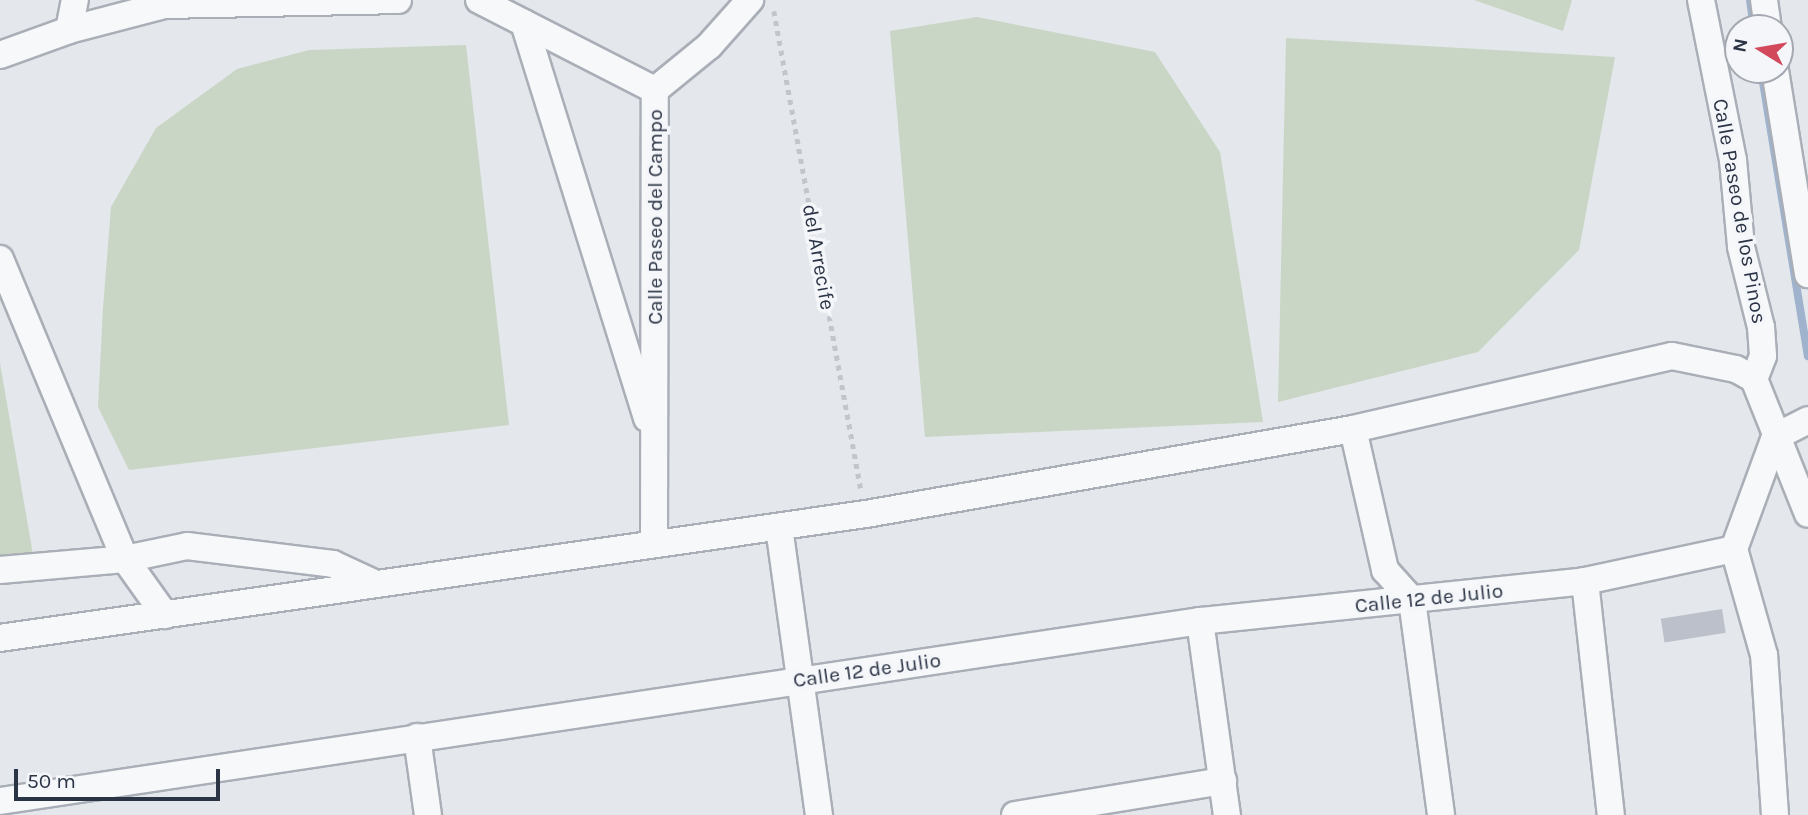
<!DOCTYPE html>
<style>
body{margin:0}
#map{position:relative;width:1808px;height:815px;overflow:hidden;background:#e4e7ec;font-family:Karla,sans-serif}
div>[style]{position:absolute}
.green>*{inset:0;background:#c9d6c5}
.stream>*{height:8px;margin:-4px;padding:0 4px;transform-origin:4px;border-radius:4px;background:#9fb4cc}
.building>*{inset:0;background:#bbc0ca;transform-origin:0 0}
.path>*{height:4.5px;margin-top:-2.25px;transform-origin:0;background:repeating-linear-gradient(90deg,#c2c5cb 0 5px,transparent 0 10px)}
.roads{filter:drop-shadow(2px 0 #a9aeb7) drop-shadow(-2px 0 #a9aeb7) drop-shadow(0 2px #a9aeb7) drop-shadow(0 -2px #a9aeb7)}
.minor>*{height:26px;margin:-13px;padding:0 13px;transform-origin:13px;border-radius:13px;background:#f7f8fa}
span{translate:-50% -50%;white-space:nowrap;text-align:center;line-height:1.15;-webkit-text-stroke:7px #f4f6f9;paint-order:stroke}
.street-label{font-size:21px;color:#2b3445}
.north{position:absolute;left:1724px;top:14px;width:70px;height:70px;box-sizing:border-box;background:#f4f6f9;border:2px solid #a4a8b1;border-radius:50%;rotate:281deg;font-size:19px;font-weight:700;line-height:28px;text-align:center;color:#2b3445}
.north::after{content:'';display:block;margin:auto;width:24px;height:32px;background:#d1495b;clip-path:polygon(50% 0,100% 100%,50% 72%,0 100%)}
.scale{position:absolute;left:14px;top:769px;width:206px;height:32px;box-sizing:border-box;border:4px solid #2b3445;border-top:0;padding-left:9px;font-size:21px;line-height:24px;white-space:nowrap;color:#2b3445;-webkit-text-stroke:5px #f4f6f9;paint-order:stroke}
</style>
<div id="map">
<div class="green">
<div style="clip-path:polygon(1474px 0,1572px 0,1563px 31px)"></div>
<div style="clip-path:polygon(977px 17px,1155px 52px,1220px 152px,1263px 422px,925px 437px,890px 31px)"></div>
<div style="clip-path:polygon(1286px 38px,1615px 57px,1579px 250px,1478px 352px,1278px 402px)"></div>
<div style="clip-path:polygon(466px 45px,509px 425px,129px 470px,98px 407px,103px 308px,111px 207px,156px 128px,237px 69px,309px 50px)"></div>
<div style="clip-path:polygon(0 363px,37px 578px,0 585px)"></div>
</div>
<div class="stream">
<div style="left:1750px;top:0;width:28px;rotate:82deg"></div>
<div style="left:1761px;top:70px;width:290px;rotate:80.7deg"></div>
</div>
<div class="building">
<div style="left:1722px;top:609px;width:24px;height:62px;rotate:81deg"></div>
</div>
<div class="path">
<div style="left:774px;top:11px;width:485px;rotate:79.7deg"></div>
</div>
<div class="roads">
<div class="minor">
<div style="left:479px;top:0;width:198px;rotate:27.1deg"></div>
<div style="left:1701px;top:0;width:163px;rotate:78.7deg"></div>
<div style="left:1733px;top:160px;width:87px;rotate:84.7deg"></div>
<div style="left:1741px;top:247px;width:82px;rotate:76deg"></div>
<div style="left:1761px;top:327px;width:29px;rotate:86deg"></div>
<div style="left:1763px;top:356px;width:25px;rotate:111deg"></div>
<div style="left:1764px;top:0;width:28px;rotate:82deg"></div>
<div style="left:524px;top:23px;width:414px;rotate:72.7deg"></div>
<div style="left:69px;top:30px;width:31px;rotate:-79deg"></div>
<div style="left:0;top:55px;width:73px;rotate:-19.9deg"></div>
<div style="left:69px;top:30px;width:98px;rotate:-14.7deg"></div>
<div style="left:164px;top:5px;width:234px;rotate:-1.2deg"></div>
<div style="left:1775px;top:70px;width:207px;rotate:80.8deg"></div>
<div style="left:655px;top:90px;width:70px;rotate:-39.2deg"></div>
<div style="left:709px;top:46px;width:62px;rotate:-48.3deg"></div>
<div style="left:0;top:259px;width:325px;rotate:67.4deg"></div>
<div style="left:125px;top:559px;width:69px;rotate:54.5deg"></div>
<div style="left:1353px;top:429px;width:145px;rotate:77.2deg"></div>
<div style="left:1385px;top:570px;width:40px;rotate:48deg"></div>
<div style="left:1412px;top:600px;width:217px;rotate:82.3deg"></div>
<div style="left:779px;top:527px;width:291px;rotate:82.1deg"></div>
<div style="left:654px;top:543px;width:453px;rotate:-89.9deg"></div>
<div style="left:0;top:570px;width:125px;rotate:-5deg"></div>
<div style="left:125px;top:559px;width:63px;rotate:-11.8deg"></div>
<div style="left:187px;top:546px;width:147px;rotate:7deg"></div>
<div style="left:333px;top:564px;width:47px;rotate:24.9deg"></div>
<div style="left:1585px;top:581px;width:235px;rotate:83.7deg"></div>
<div style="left:1200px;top:621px;width:196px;rotate:82.1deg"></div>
<div style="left:0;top:638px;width:875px;rotate:-8.15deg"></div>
<div style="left:866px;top:514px;width:494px;rotate:-9.9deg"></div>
<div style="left:1353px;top:429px;width:327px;rotate:-12.9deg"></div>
<div style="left:1672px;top:356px;width:65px;rotate:11.5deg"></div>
<div style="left:1736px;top:369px;width:21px;rotate:29deg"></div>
<div style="left:1754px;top:379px;width:145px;rotate:68.2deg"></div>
<div style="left:417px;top:737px;width:79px;rotate:82deg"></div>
<div style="left:0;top:801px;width:1213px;rotate:-8.53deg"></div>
<div style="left:1200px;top:621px;width:387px;rotate:-5.9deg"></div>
<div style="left:1585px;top:581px;width:152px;rotate:-12.1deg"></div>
<div style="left:1015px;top:815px;width:211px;rotate:-9.3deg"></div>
<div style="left:1775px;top:815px;width:160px;rotate:-93.9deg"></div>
<div style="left:1764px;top:655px;width:110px;rotate:-105.8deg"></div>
<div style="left:1734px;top:549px;width:119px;rotate:-69.9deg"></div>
<div style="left:1775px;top:437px;width:37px;rotate:-27deg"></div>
</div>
</div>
<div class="street-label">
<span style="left:1740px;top:211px;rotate:80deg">Calle Paseo de los Pinos</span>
<span style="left:655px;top:217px;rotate:-90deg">Calle Paseo del Campo</span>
<span style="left:819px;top:257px;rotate:80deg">del Arrecife</span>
<span style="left:1429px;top:598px;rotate:-6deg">Calle 12 de Julio</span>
<span style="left:867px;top:670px;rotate:-8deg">Calle 12 de Julio</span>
</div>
<div class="north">N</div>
<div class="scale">50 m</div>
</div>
